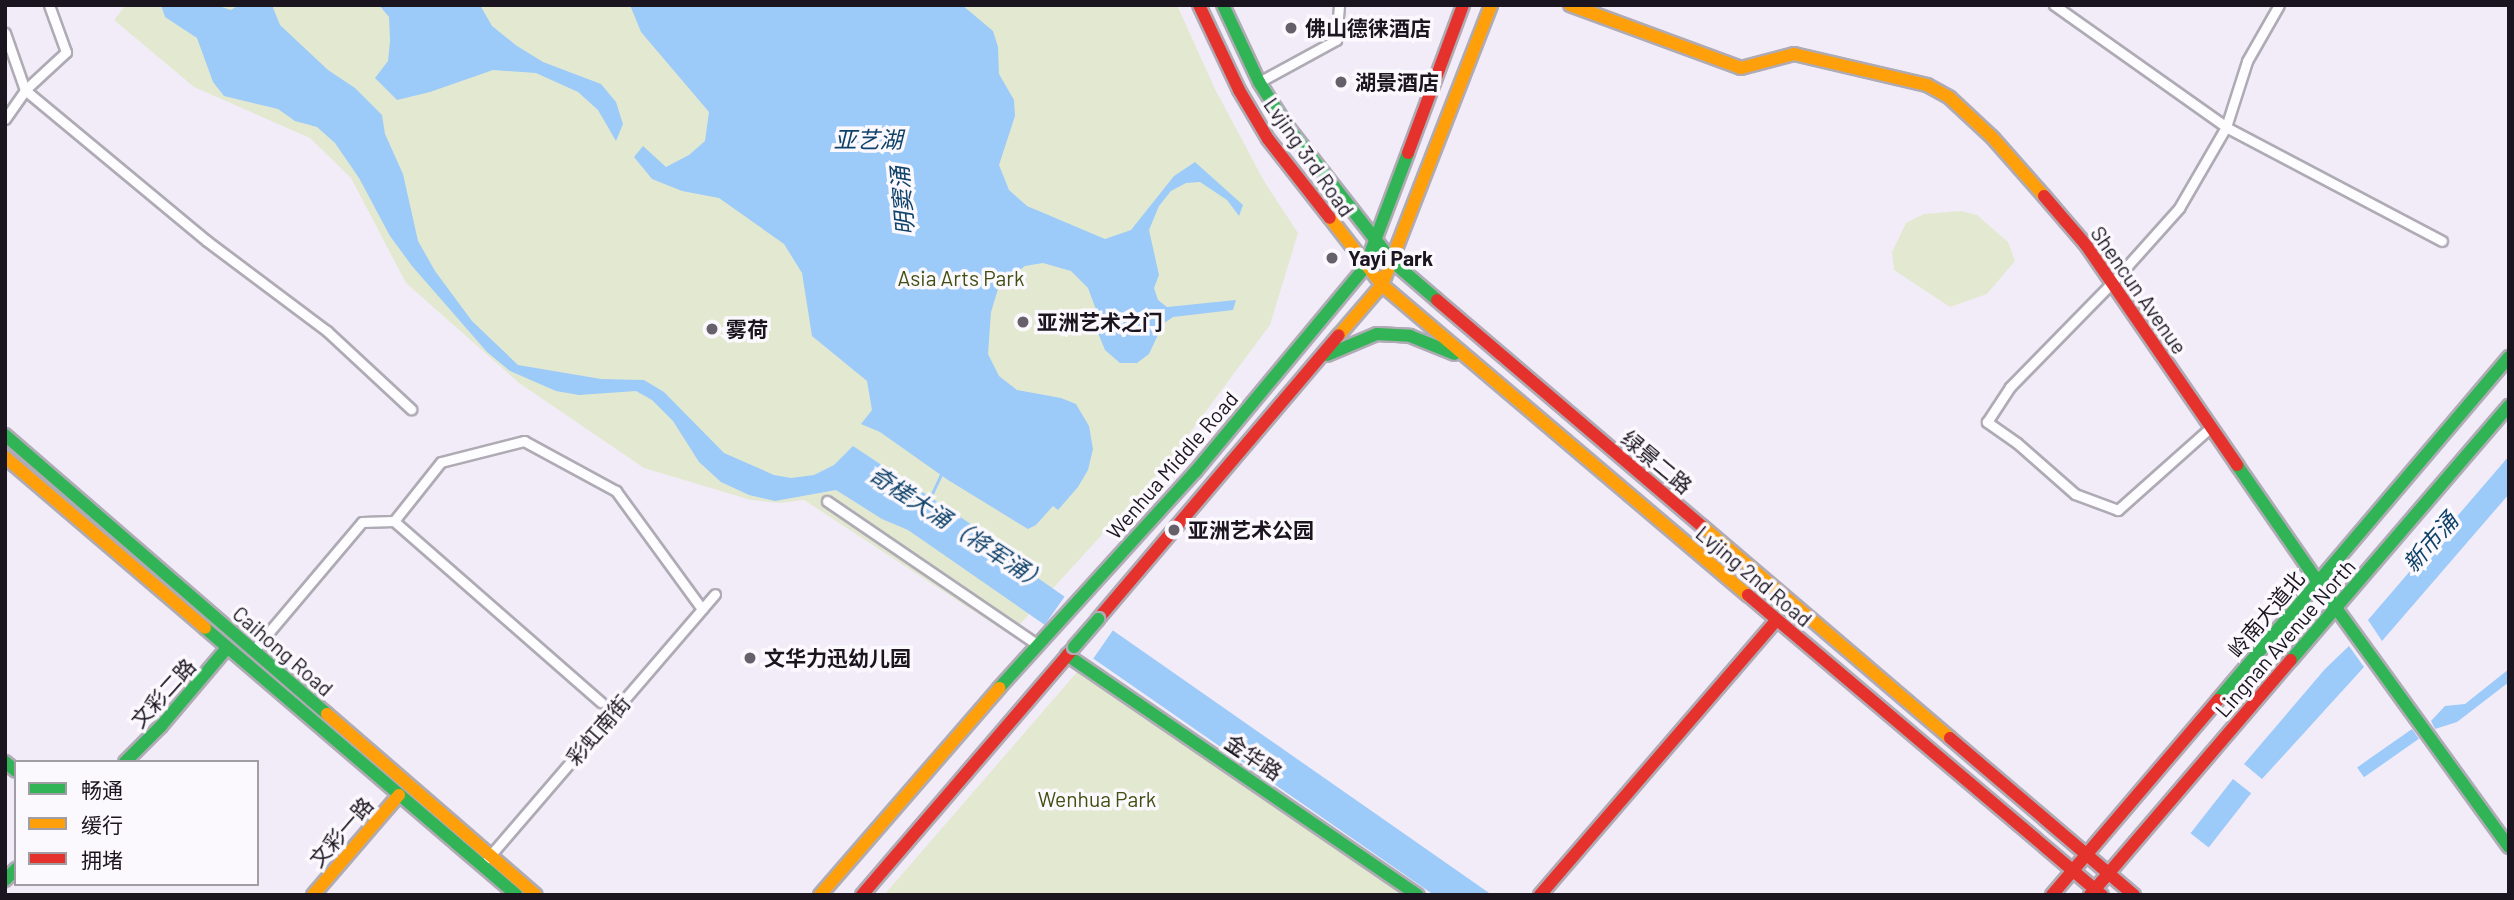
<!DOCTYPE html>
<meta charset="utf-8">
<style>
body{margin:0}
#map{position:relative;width:2514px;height:900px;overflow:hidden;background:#f2ecf9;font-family:Barlow,"Noto Sans SC",sans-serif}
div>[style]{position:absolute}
.green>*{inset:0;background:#e3e9d1}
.water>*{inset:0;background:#9ccaf9;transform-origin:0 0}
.pier>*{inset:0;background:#f2ecf9;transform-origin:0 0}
.stream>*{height:2.5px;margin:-1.25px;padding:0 1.25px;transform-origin:1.25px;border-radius:1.25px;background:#9ccaf9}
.roads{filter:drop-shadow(2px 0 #afabb5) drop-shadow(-2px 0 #afabb5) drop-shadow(0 2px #afabb5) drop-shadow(0 -2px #afabb5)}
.street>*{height:9px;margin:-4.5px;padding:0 4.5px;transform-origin:4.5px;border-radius:4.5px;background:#fdfcfe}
.fast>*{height:12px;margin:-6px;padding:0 6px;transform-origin:6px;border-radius:6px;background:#30b455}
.slow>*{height:12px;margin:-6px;padding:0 6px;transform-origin:6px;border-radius:6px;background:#ff9f0a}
.jam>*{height:12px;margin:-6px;padding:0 6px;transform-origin:6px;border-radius:6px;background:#e5322d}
.bridges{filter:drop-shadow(2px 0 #afabb5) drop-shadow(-2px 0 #afabb5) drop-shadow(0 2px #afabb5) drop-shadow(0 -2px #afabb5)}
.fast-bridge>*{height:12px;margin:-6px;padding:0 6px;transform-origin:6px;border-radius:6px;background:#30b455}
.dots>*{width:19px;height:19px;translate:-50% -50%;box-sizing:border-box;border:4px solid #fbf8fe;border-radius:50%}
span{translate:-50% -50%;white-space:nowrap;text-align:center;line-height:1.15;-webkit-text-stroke:7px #fbf8fe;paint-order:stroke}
.poi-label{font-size:21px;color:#1a151f;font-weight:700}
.left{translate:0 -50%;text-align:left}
.street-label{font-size:21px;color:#1a151f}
.park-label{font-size:21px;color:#414f11}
.water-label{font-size:23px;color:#0f4269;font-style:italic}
.frame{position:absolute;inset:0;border:7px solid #1a151f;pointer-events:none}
.legend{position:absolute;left:14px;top:760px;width:245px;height:126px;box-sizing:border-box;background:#fbf8fe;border:2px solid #a19da5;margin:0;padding:9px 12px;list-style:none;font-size:21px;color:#1a151f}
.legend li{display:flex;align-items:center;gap:14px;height:35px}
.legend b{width:35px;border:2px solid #a19da5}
</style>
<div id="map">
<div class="green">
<div style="clip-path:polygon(126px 5px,1177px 5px,1215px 89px,1264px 181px,1298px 233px,1270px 325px,1166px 465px,1010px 635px,804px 500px,780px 503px,751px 500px,644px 468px,519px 383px,406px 283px,351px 178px,310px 138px,194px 87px,114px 20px)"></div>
<div style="clip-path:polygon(1961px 211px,1977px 215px,2008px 242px,2015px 261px,1987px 294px,1950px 307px,1894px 270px,1892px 252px,1906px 223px,1924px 214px)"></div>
<div style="clip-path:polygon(1078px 671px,1408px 895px,884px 895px)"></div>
</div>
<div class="water">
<div style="clip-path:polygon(161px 5px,215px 5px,231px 10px,239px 5px,272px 5px,280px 25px,328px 70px,355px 88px,382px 115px,385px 134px,403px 174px,418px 241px,435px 271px,472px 321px,518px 365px,601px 379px,644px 380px,664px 392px,724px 453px,774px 475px,791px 478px,814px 475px,834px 465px,853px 446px,1007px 548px,1012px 557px,1025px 569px,1492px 895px,1434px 895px,908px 530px,882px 519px,836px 490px,775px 501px,749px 495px,721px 482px,699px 462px,673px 421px,652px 400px,636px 391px,579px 395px,556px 391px,510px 371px,487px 352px,412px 266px,390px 236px,359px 178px,335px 143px,317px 127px,295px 121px,278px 109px,224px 96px,213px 82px,197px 38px,165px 17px)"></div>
<div style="clip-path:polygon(379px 5px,480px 5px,492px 26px,517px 46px,543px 62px,601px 84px,616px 102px,623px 124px,616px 141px,598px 110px,578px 92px,536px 73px,493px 70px,430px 92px,397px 100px,375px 78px,388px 61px,390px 41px,389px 17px)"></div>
<div style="clip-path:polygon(630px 5px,962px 5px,993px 31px,998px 47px,999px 74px,1014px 100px,1015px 116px,999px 165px,1009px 190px,1027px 206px,1105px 239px,1131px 230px,1174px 176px,1195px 162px,1243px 205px,1239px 216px,1227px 200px,1200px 182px,1186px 183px,1171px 191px,1159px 206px,1149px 230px,1159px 275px,1154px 288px,1158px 300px,1167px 307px,1236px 300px,1233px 310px,1173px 317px,1163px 324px,1149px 354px,1137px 363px,1120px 363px,1105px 350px,1098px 333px,1098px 315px,1088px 288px,1071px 271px,1043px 263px,1025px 266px,999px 286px,991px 312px,988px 354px,999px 376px,1017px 390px,1061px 398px,1076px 404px,1089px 426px,1093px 449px,1088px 470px,1078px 487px,1058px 510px,1053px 506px,1036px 525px,1028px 529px,948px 480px,880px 432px,861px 424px,872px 410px,867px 381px,812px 336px,802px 273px,784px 244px,719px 198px,682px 191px,652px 179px,634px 157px,643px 146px,666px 167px,689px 155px,705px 141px,709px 112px,641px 32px)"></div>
<div style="clip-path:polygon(2509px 456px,2509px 494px,2382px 641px,2368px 620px)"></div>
<div style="clip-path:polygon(2349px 646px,2364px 667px,2262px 779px,2244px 764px,2325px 669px)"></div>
<div style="clip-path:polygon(2509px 669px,2509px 682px,2457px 722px,2435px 729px,2431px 721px,2445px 706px,2465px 704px)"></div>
<div style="left:2412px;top:729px;width:12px;height:67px;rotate:55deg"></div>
<div style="left:2233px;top:779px;width:23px;height:69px;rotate:38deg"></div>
</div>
<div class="pier">
<div style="left:1065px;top:596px;width:59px;height:37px;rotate:35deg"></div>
</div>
<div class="stream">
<div style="left:930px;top:498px;width:29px;rotate:-65deg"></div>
</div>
<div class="roads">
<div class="street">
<div style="left:2054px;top:5px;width:211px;rotate:35.3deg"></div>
<div style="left:2226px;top:127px;width:244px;rotate:27.8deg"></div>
<div style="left:5px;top:33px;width:60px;rotate:70.7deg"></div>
<div style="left:25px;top:90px;width:236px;rotate:39.7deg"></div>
<div style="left:207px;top:241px;width:150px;rotate:36.9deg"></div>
<div style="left:327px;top:331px;width:115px;rotate:42.9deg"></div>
<div style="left:1259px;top:82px;width:88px;rotate:-28.6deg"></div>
<div style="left:1336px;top:40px;width:35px;rotate:-85deg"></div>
<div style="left:5px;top:119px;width:35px;rotate:-55deg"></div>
<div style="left:25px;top:90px;width:56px;rotate:-42.8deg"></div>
<div style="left:66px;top:52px;width:50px;rotate:-109.9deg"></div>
<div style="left:2211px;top:427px;width:125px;rotate:138.3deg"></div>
<div style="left:2118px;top:510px;width:46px;rotate:-159.6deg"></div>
<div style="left:2075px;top:494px;width:77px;rotate:-138.7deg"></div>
<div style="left:2017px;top:443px;width:37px;rotate:-145deg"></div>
<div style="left:1987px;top:422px;width:42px;rotate:-56.7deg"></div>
<div style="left:2010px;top:387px;width:146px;rotate:-45.6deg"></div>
<div style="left:2112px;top:283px;width:101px;rotate:-48.2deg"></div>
<div style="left:2179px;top:208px;width:94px;rotate:-59.9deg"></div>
<div style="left:2226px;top:127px;width:69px;rotate:-72.3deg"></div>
<div style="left:2247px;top:61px;width:64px;rotate:-60.3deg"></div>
<div style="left:827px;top:501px;width:254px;rotate:34.3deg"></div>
<div style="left:394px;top:521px;width:275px;rotate:41.2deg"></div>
<div style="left:253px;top:651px;width:169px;rotate:-49.8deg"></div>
<div style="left:362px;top:522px;width:32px;rotate:-2deg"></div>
<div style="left:394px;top:521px;width:75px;rotate:-51.5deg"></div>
<div style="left:441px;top:462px;width:86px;rotate:-14.2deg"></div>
<div style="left:524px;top:441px;width:105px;rotate:28.5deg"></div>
<div style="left:616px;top:491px;width:146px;rotate:53.9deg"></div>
<div style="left:488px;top:858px;width:348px;rotate:-49.3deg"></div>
</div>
<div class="fast">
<div style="left:1223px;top:5px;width:85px;rotate:64.9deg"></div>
<div style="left:1259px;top:82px;width:52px;rotate:57.5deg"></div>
<div style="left:1287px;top:126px;width:172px;rotate:52.1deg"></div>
<div style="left:1393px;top:262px;width:58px;rotate:40.8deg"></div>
<div style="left:1327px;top:355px;width:54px;rotate:-22.8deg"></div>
<div style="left:1377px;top:334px;width:33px;rotate:3deg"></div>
<div style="left:1410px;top:336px;width:48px;rotate:21.8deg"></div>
<div style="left:5px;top:435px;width:426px;rotate:40.9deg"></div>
<div style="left:2237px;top:465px;width:174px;rotate:55.3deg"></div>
<div style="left:2336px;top:608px;width:295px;rotate:54.1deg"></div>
<div style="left:205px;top:628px;width:410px;rotate:40.6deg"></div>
<div style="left:1067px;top:655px;width:425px;rotate:34.4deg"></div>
<div style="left:2291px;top:660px;width:335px;rotate:-49.4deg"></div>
<div style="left:999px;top:688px;width:292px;rotate:-47.8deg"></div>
<div style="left:1195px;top:472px;width:266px;rotate:-50.3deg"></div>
<div style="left:1365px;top:267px;width:122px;rotate:-69.3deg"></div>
<div style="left:2218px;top:700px;width:450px;rotate:-49.7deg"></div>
<div style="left:5px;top:762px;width:14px;rotate:39deg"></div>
<div style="left:125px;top:762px;width:51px;rotate:-45deg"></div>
<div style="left:161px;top:726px;width:102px;rotate:-49.8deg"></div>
<div style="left:5px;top:880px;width:16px;rotate:-45deg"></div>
</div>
<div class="slow">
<div style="left:1570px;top:5px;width:182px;rotate:20.2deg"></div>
<div style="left:1741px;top:68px;width:55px;rotate:-14.8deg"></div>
<div style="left:1794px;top:54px;width:137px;rotate:13.1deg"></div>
<div style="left:1927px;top:85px;width:26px;rotate:29deg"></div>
<div style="left:1950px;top:98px;width:57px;rotate:42.9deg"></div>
<div style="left:1992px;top:137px;width:79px;rotate:48.6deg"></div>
<div style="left:1330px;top:218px;width:85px;rotate:52.2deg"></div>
<div style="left:1382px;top:285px;width:480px;rotate:40.3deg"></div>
<div style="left:1339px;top:335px;width:66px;rotate:-49.3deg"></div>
<div style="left:1382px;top:285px;width:300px;rotate:-68.7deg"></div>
<div style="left:5px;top:457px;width:263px;rotate:40.5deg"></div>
<div style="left:1702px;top:526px;width:326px;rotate:40.5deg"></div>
<div style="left:327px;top:714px;width:276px;rotate:40.9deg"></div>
<div style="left:313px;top:895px;width:132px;rotate:-49.3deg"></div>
<div style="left:820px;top:895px;width:274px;rotate:-49.1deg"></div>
</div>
<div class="jam">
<div style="left:1199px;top:5px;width:94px;rotate:64.8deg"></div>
<div style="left:1239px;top:90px;width:57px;rotate:59.4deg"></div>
<div style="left:1268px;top:139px;width:100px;rotate:51.9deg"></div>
<div style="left:1408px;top:153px;width:158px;rotate:-69.6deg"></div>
<div style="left:2044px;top:196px;width:65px;rotate:49.4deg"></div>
<div style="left:2086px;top:245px;width:267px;rotate:55.5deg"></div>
<div style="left:1437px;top:300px;width:348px;rotate:40.5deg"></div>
<div style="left:1748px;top:595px;width:464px;rotate:40.3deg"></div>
<div style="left:1098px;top:619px;width:372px;rotate:-49.7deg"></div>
<div style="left:1950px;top:738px;width:242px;rotate:40.5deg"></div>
<div style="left:862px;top:895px;width:321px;rotate:-49.4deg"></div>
<div style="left:1540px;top:895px;width:362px;rotate:-49.3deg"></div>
<div style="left:2052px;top:895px;width:256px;rotate:-49.6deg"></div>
<div style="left:2090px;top:895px;width:309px;rotate:-49.5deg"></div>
</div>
</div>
<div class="bridges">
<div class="fast-bridge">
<div style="left:1074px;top:647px;width:37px;rotate:-49deg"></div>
</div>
</div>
<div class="dots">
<div style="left:1291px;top:28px;background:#66606b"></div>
<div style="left:1341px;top:82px;background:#66606b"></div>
<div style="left:1332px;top:258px;background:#66606b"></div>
<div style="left:1023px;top:322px;background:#66606b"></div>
<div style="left:712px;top:329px;background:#66606b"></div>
<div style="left:1174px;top:530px;background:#66606b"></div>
<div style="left:750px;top:658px;background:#66606b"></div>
</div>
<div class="poi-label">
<span class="left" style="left:1305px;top:28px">佛山德徕酒店</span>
<span class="left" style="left:1355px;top:82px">湖景酒店</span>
<span class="left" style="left:1348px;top:258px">Yayi Park</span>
<span class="left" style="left:1037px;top:322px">亚洲艺术之门</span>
<span class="left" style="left:726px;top:329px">雾荷</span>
<span class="left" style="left:1188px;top:530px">亚洲艺术公园</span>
<span class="left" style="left:764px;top:658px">文华力迅幼儿园</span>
</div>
<div class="street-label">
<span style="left:1309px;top:157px;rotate:55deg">Lvjing 3rd Road</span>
<span style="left:2139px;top:290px;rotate:55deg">Shencun Avenue</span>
<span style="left:1657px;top:462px;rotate:40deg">绿景二路</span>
<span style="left:1172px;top:465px;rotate:-49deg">Wenhua Middle Road</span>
<span style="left:1754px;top:576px;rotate:40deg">Lvjing 2nd Road</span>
<span style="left:2266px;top:614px;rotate:-50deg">岭南大道北</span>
<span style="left:2285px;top:638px;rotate:-49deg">Lingnan Avenue North</span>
<span style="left:283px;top:651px;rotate:41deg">Caihong Road</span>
<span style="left:163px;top:693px;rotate:-48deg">文彩二路</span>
<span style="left:598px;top:730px;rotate:-49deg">彩虹南街</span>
<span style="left:1254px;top:757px;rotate:34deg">金华路</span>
<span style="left:341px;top:832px;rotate:-49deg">文彩一路</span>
</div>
<div class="park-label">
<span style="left:961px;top:278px">Asia Arts Park</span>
<span style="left:1097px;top:799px">Wenhua Park</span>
</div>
<div class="water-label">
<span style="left:868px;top:139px">亚艺湖</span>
<span style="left:902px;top:201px;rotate:-95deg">明窦涌</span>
<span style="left:959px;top:528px;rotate:33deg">奇槎大涌（将军涌）</span>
<span style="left:2430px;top:542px;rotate:-49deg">新市涌</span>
</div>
<div class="frame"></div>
<ul class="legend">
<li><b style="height:9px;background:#30b455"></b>畅通</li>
<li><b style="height:9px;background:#ff9f0a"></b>缓行</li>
<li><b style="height:9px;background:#e5322d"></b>拥堵</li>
</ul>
</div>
